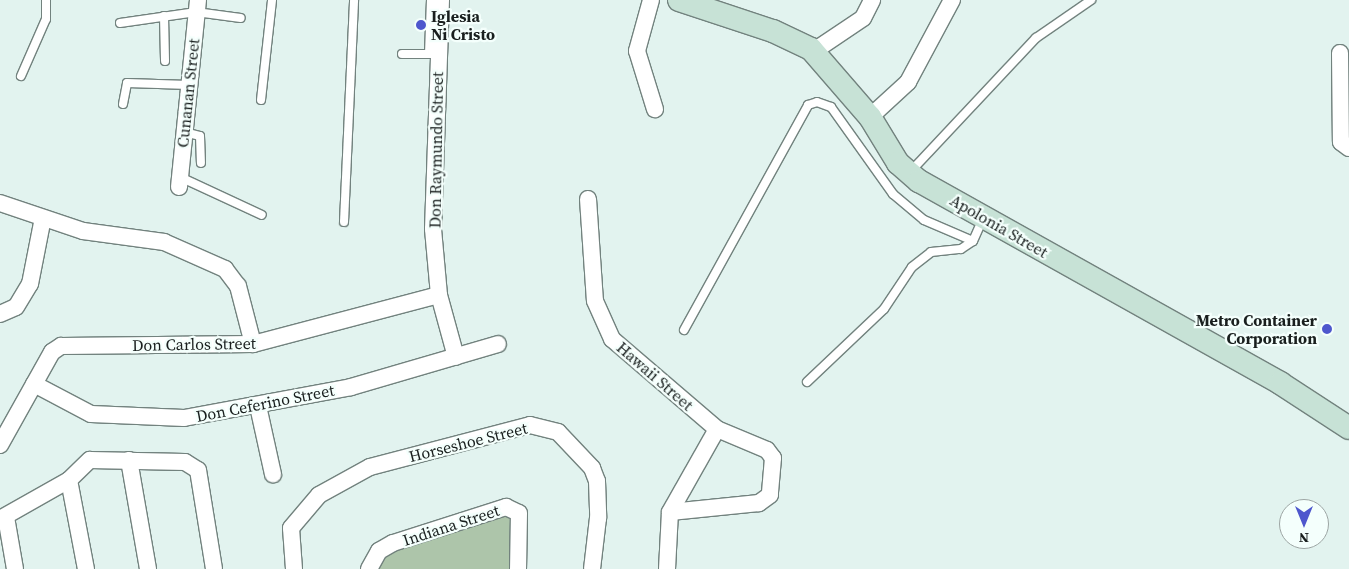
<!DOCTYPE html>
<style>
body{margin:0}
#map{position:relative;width:1349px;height:569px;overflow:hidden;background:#e2f3ef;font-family:"Source Serif 4",serif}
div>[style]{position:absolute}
.green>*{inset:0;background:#adc5aa}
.roads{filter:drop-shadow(1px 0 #72827e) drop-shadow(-1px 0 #72827e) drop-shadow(0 1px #72827e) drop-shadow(0 -1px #72827e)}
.lane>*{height:8px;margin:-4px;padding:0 4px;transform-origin:4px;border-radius:4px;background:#fff}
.street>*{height:16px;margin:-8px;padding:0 8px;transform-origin:8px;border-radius:8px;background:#fff}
.secondary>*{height:22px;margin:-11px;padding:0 11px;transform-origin:11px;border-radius:11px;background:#c7e2d6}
.dots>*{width:14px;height:14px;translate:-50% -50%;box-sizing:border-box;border:2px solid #f4fffc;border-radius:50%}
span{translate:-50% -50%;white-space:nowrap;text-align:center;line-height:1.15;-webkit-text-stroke:4.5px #f4fffc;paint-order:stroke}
.poi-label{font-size:16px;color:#191f1e;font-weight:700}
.left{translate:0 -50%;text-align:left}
.right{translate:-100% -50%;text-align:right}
.street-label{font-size:16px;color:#191f1e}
.north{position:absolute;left:1279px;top:499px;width:50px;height:50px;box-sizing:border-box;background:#f4fffc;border:1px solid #9ca5a3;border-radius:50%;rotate:180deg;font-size:14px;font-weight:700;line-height:20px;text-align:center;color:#191f1e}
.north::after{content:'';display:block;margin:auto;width:18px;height:22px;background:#4e57cd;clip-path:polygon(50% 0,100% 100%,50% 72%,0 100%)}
</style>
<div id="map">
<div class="green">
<div style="clip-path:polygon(511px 512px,516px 569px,372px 569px,394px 545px)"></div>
</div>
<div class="roads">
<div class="lane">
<div style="left:164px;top:16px;width:45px;rotate:88.7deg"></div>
<div style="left:120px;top:23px;width:77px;rotate:-8.2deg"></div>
<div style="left:196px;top:12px;width:45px;rotate:7.6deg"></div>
<div style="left:402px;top:54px;width:31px"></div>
<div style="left:429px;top:54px;width:54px;rotate:-87.9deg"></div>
<div style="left:21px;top:76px;width:62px;rotate:-66.3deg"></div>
<div style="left:46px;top:19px;width:19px;rotate:-90deg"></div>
<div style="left:261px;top:100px;width:101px;rotate:-83.7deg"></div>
<div style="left:123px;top:104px;width:21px;rotate:-79deg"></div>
<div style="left:127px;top:83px;width:62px;rotate:1.8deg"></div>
<div style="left:184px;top:132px;width:16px;rotate:14deg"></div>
<div style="left:200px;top:136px;width:27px;rotate:88deg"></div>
<div style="left:910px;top:172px;width:184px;rotate:-46.8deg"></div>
<div style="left:1036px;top:38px;width:67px;rotate:-34.6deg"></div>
<div style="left:180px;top:177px;width:90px;rotate:24.9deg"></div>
<div style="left:344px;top:222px;width:222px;rotate:-87.4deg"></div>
<div style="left:684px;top:330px;width:257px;rotate:-61.1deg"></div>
<div style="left:808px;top:105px;width:9px;rotate:-18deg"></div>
<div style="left:817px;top:102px;width:15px;rotate:20deg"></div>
<div style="left:831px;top:107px;width:107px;rotate:54.5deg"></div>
<div style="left:893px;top:194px;width:40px;rotate:40deg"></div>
<div style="left:924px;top:220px;width:53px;rotate:23.2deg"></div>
<div style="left:807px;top:382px;width:106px;rotate:-43.5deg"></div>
<div style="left:884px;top:309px;width:50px;rotate:-56.3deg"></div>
<div style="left:912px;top:267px;width:24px;rotate:-38deg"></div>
<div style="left:931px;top:252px;width:30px;rotate:-6deg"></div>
<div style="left:961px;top:249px;width:14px;rotate:-34deg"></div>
<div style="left:973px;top:241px;width:24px;rotate:-66deg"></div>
</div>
<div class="street">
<div style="left:441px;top:0;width:229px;rotate:92deg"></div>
<div style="left:433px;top:229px;width:66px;rotate:84.8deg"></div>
<div style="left:439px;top:295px;width:64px;rotate:74.7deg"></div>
<div style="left:651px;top:0;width:53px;rotate:105.4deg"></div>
<div style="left:637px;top:51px;width:61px;rotate:72.8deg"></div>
<div style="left:814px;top:51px;width:59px;rotate:-34deg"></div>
<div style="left:863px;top:18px;width:20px;rotate:-63deg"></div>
<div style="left:1340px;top:53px;width:89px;rotate:89.4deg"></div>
<div style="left:1341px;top:142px;width:10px;rotate:37deg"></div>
<div style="left:870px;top:117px;width:52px;rotate:-42.6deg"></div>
<div style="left:908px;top:82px;width:93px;rotate:-61.8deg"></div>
<div style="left:179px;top:187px;width:188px;rotate:-84.2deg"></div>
<div style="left:588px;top:199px;width:102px;rotate:86.1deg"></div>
<div style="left:595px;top:301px;width:42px;rotate:65.9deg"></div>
<div style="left:612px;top:339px;width:138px;rotate:40.6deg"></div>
<div style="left:717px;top:429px;width:54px;rotate:22.8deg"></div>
<div style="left:767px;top:450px;width:10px;rotate:53deg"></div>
<div style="left:773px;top:458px;width:37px;rotate:95deg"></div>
<div style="left:770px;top:495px;width:14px;rotate:144deg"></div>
<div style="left:759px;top:503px;width:89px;rotate:174.2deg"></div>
<div style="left:0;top:203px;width:88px;rotate:18.6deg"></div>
<div style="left:83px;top:231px;width:82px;rotate:7.7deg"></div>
<div style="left:164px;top:242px;width:67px;rotate:23.9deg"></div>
<div style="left:225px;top:269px;width:21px;rotate:53deg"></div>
<div style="left:238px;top:286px;width:60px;rotate:75.5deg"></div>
<div style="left:0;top:314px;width:17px;rotate:-24deg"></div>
<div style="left:16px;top:307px;width:27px;rotate:-59deg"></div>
<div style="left:30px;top:284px;width:67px;rotate:-78.9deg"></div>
<div style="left:34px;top:384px;width:64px;rotate:27.8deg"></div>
<div style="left:91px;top:414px;width:93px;rotate:2.5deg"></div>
<div style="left:184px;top:418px;width:170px;rotate:-10.5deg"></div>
<div style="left:351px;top:387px;width:153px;rotate:-16.3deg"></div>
<div style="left:258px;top:406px;width:70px;rotate:77.6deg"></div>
<div style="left:0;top:445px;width:107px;rotate:-60.8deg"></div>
<div style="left:52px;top:352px;width:11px;rotate:-34deg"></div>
<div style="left:61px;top:346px;width:192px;rotate:-0.6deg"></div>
<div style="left:253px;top:344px;width:192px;rotate:-14.8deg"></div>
<div style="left:129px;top:460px;width:111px;rotate:80.1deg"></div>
<div style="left:69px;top:480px;width:91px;rotate:79.2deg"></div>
<div style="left:6px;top:517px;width:53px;rotate:80.2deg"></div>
<div style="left:0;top:519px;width:79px;rotate:-29.5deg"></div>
<div style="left:69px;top:480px;width:29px;rotate:-44deg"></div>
<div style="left:90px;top:460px;width:95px;rotate:1.2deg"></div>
<div style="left:185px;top:462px;width:15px;rotate:32deg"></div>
<div style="left:198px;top:470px;width:100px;rotate:80.8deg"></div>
<div style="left:294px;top:569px;width:41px;rotate:-94.2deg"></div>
<div style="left:291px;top:528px;width:43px;rotate:-49.7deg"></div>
<div style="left:319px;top:495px;width:58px;rotate:-28.8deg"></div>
<div style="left:370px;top:467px;width:165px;rotate:-14.7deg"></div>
<div style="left:530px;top:425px;width:29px;rotate:14deg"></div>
<div style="left:558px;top:432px;width:50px;rotate:46.6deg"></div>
<div style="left:592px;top:468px;width:14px;rotate:69deg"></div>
<div style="left:597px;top:481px;width:37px;rotate:88deg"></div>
<div style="left:598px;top:518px;width:51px;rotate:96.7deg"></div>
<div style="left:369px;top:569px;width:21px;rotate:-61deg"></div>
<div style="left:379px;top:551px;width:16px;rotate:-30deg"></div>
<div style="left:393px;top:543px;width:119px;rotate:-17.7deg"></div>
<div style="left:506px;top:507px;width:14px;rotate:25deg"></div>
<div style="left:519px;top:513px;width:56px;rotate:91deg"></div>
<div style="left:667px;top:569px;width:57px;rotate:-87deg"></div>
<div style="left:670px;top:512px;width:95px;rotate:-60.5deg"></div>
</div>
<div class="secondary">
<div style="left:679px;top:0;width:99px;rotate:18.3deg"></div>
<div style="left:773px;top:31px;width:42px;rotate:25.3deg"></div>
<div style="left:811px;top:49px;width:90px;rotate:49.1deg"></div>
<div style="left:870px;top:117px;width:54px;rotate:58.7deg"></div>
<div style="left:898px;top:163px;width:28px;rotate:41deg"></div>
<div style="left:919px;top:181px;width:414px;rotate:29.2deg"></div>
<div style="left:1280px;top:383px;width:82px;rotate:33.1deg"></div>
</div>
</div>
<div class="dots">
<div style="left:421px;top:25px;background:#4e57cd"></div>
<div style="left:1327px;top:329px;background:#4e57cd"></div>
</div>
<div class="poi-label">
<span class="left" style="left:431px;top:25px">Iglesia<br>Ni Cristo</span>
<span class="right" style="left:1317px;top:329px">Metro Container<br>Corporation</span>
</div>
<div class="street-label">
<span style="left:188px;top:93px;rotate:-84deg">Cunanan Street</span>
<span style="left:436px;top:150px;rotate:-89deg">Don Raymundo Street</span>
<span style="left:999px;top:226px;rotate:30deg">Apolonia Street</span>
<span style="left:194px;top:344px;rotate:-1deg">Don Carlos Street</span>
<span style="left:655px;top:376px;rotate:41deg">Hawaii Street</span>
<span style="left:265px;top:403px;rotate:-11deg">Don Ceferino Street</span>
<span style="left:468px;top:442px;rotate:-14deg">Horseshoe Street</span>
<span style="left:451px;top:525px;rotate:-18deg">Indiana Street</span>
</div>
<div class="north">N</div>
</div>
